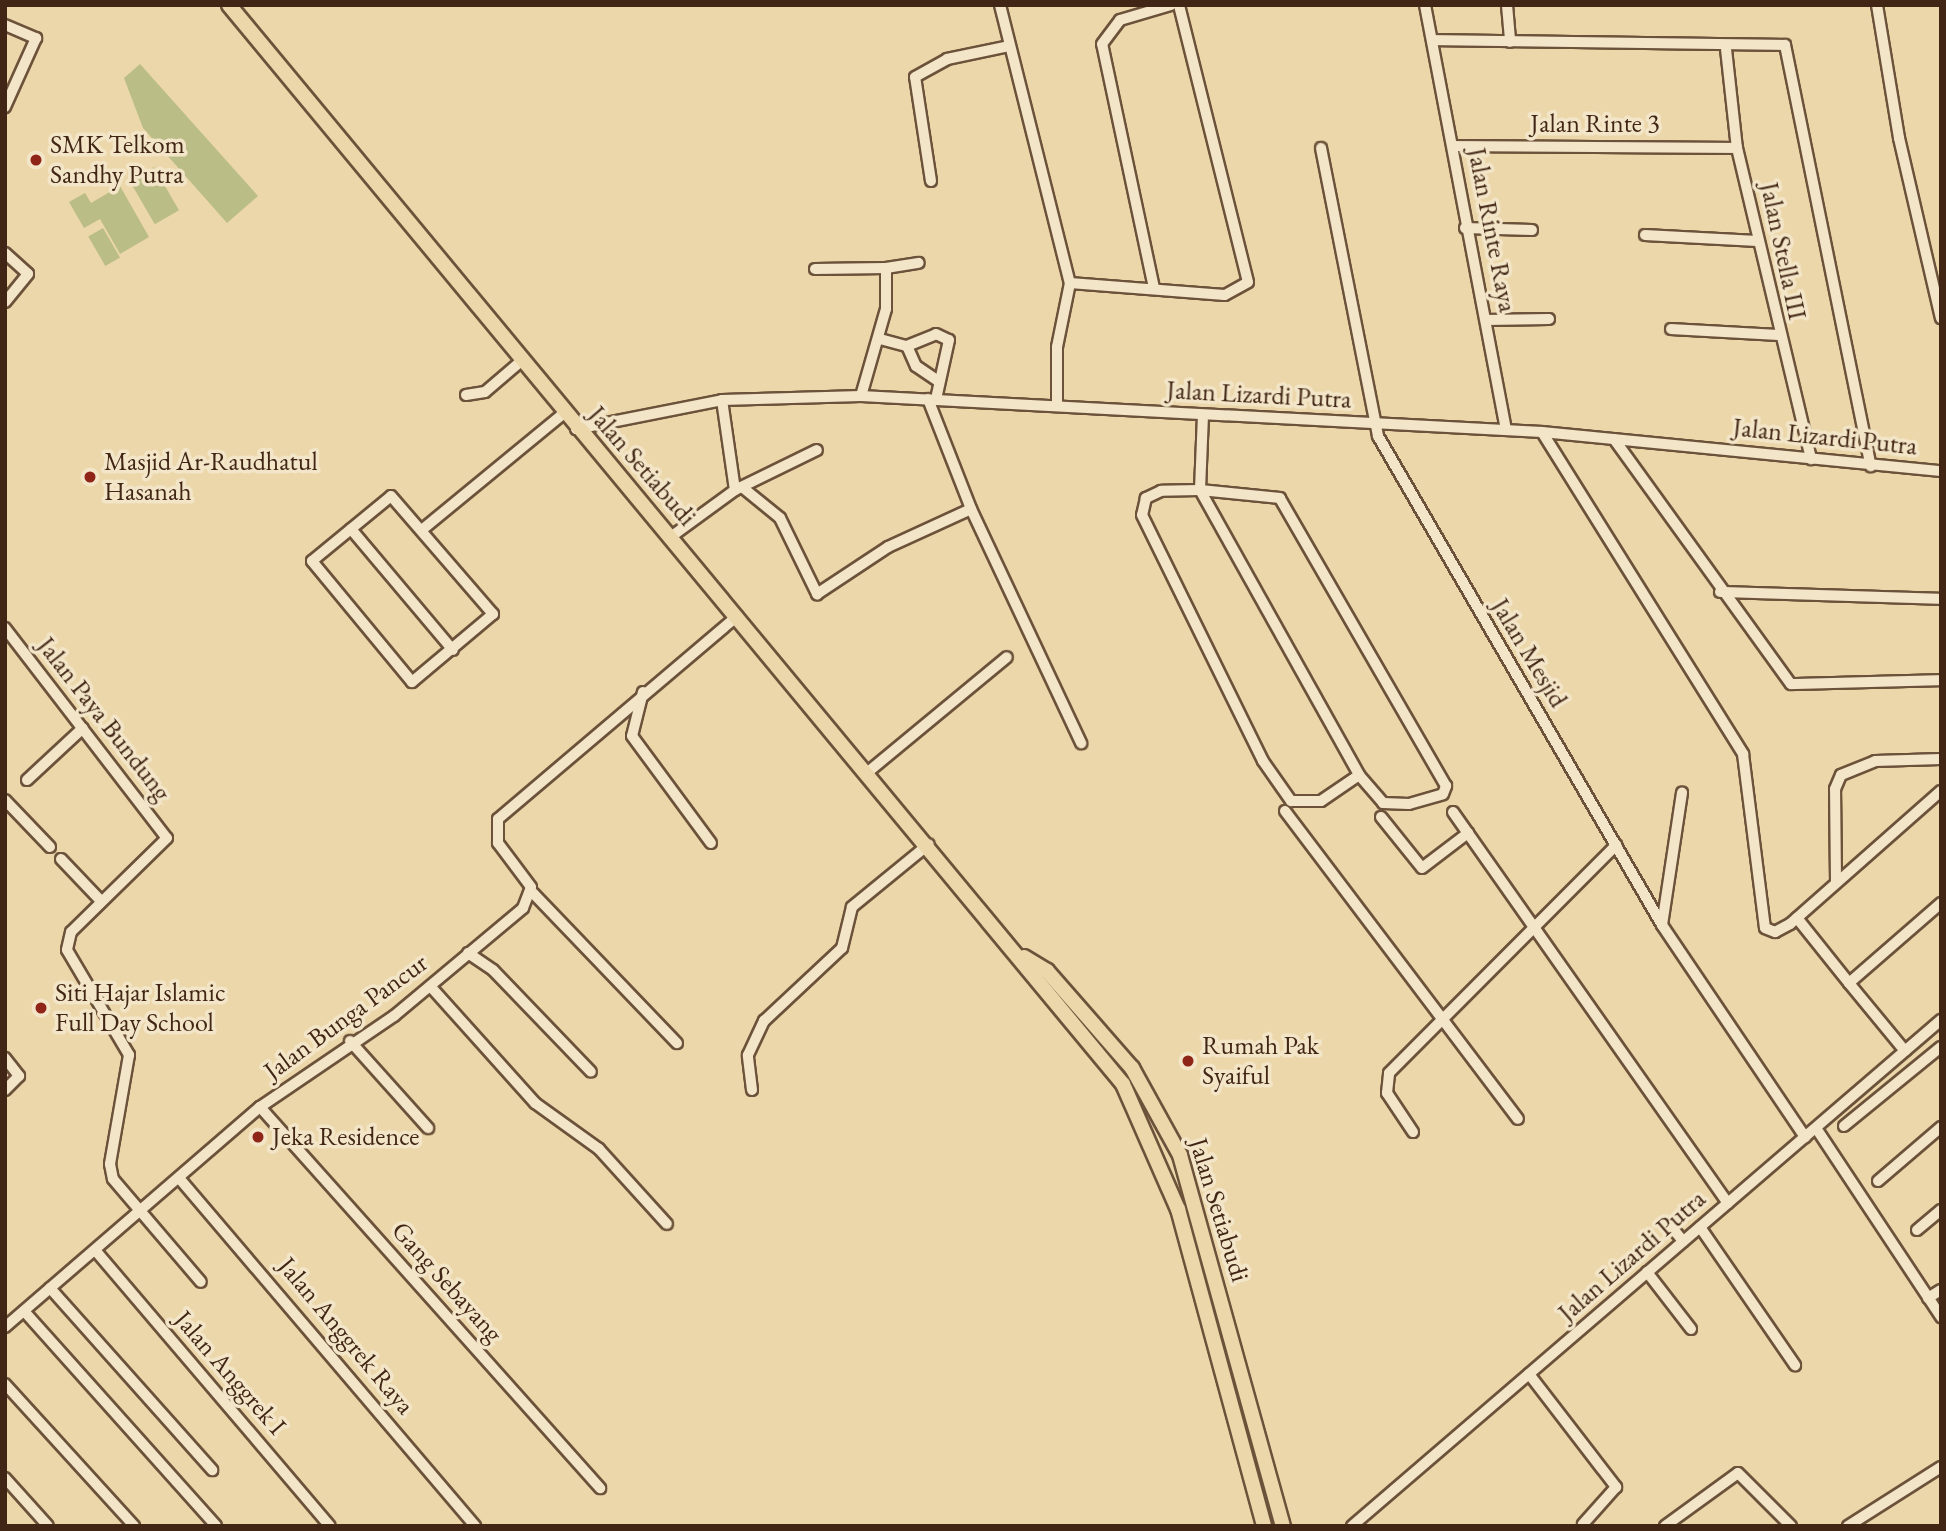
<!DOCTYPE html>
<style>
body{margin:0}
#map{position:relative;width:1946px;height:1531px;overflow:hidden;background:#ecd7aa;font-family:"EB Garamond",serif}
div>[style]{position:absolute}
.green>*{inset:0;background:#babd86;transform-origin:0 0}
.roads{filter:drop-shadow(2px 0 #6c523a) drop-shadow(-2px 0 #6c523a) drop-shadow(0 2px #6c523a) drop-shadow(0 -2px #6c523a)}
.minor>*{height:10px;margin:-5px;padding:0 5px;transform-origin:5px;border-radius:5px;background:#f3e5c8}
.major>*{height:14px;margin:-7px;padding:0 7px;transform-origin:7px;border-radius:7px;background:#ecd7aa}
.dots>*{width:19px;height:19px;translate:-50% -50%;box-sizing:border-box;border:4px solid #f3e5c8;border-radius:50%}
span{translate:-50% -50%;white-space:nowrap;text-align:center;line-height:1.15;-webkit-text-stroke:7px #f3e5c8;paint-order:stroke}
.street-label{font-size:26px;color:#412615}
.poi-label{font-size:26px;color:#412615}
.left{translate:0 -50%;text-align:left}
.frame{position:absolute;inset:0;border:7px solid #412615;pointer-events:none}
</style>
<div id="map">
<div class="green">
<div style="clip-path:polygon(140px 64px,258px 196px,227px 223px,143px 128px,124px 78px)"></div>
<div style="left:154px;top:167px;width:50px;height:28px;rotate:60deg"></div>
<div style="clip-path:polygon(120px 186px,149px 237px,120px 254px,100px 219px,84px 228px,69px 202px,85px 193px,91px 203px)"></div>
<div style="left:103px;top:228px;width:34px;height:17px;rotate:60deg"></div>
</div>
<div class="roads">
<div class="minor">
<div style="left:1000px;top:5px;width:287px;rotate:75.9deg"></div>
<div style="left:1070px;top:283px;width:65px;rotate:101.5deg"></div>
<div style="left:1057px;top:347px;width:59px;rotate:90deg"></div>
<div style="left:1425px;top:5px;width:432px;rotate:79.2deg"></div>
<div style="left:1507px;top:5px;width:37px;rotate:85deg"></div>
<div style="left:1877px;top:5px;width:135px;rotate:80.6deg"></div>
<div style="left:1899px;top:138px;width:185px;rotate:76.9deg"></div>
<div style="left:5px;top:25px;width:34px;rotate:23deg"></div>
<div style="left:36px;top:38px;width:76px;rotate:114.2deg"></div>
<div style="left:1433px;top:40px;width:352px;rotate:0.8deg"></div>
<div style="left:1785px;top:45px;width:430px;rotate:78.5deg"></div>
<div style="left:1726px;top:49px;width:100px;rotate:83.7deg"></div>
<div style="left:1737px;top:148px;width:320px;rotate:76.6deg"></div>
<div style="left:1453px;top:146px;width:284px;rotate:0.4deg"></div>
<div style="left:1321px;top:148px;width:294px;rotate:78.8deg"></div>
<div style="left:1378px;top:436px;width:565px;rotate:59.85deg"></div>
<div style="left:1662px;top:925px;width:256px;rotate:56deg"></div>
<div style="left:931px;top:181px;width:105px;rotate:-98.7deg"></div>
<div style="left:915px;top:77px;width:37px;rotate:-29deg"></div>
<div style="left:947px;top:59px;width:63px;rotate:-11.8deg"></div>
<div style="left:1465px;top:228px;width:67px;rotate:1.7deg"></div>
<div style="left:1645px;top:235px;width:112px;rotate:3.1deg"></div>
<div style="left:5px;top:253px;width:31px;rotate:42deg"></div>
<div style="left:28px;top:274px;width:36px;rotate:129deg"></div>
<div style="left:815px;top:269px;width:71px;rotate:-0.8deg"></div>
<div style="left:1070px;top:283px;width:155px;rotate:4.4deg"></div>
<div style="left:1225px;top:295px;width:26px;rotate:-29deg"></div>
<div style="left:1248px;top:282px;width:285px;rotate:-104deg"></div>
<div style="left:1154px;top:288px;width:249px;rotate:-102deg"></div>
<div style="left:1102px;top:44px;width:30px;rotate:-53deg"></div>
<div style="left:1120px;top:20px;width:53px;rotate:-16.4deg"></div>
<div style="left:1486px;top:320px;width:63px;rotate:-0.9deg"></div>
<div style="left:1671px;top:329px;width:107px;rotate:3.2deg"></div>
<div style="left:880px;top:339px;width:28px;rotate:15deg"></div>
<div style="left:907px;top:346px;width:22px;rotate:66deg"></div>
<div style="left:916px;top:366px;width:25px;rotate:34deg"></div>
<div style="left:907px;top:346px;width:31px;rotate:-22deg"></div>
<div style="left:936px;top:334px;width:14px;rotate:25deg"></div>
<div style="left:949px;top:340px;width:60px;rotate:102.4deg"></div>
<div style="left:466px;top:395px;width:19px;rotate:-9deg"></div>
<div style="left:485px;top:392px;width:45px;rotate:-40.5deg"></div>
<div style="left:861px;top:396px;width:91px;rotate:-74deg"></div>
<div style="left:886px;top:309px;width:41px;rotate:-90deg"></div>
<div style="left:886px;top:268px;width:33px;rotate:-9deg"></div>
<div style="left:928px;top:399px;width:118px;rotate:68.6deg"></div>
<div style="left:722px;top:400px;width:91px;rotate:81.8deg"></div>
<div style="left:1203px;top:415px;width:75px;rotate:92.3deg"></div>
<div style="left:1200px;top:490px;width:326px;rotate:60.8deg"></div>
<div style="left:1359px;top:775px;width:37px;rotate:49deg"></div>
<div style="left:1383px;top:803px;width:26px;rotate:2deg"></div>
<div style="left:1409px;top:804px;width:35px;rotate:-16deg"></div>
<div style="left:1443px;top:794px;width:9px;rotate:-69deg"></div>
<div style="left:1446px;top:786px;width:332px;rotate:-120deg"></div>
<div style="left:1280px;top:498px;width:80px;rotate:-174.3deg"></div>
<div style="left:1200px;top:490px;width:39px;rotate:179deg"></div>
<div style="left:1161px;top:491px;width:17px;rotate:155deg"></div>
<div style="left:1146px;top:498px;width:17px;rotate:103deg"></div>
<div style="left:1142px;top:515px;width:274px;rotate:63.8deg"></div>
<div style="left:1263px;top:761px;width:49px;rotate:55deg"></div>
<div style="left:1291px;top:801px;width:30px"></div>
<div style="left:1321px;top:801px;width:46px;rotate:-34.4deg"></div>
<div style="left:576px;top:429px;width:149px;rotate:-11.2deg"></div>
<div style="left:722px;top:400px;width:139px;rotate:-1.6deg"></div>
<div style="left:861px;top:396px;width:682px;rotate:3.03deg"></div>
<div style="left:1542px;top:432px;width:401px;rotate:5.6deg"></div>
<div style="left:1542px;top:432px;width:380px;rotate:58deg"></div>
<div style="left:1743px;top:754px;width:175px;rotate:82.8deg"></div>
<div style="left:1765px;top:928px;width:11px;rotate:22deg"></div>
<div style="left:1775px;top:932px;width:17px;rotate:-28deg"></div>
<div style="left:1790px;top:924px;width:201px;rotate:-41.4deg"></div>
<div style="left:1614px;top:439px;width:302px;rotate:54.2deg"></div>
<div style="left:1791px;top:684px;width:150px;rotate:-1.5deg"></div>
<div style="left:742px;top:487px;width:49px;rotate:39.2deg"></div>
<div style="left:780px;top:518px;width:85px;rotate:64deg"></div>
<div style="left:817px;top:594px;width:85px;rotate:-33.5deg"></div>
<div style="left:888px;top:547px;width:91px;rotate:-24.6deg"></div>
<div style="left:971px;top:509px;width:259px;rotate:64.8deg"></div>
<div style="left:391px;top:496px;width:156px;rotate:49.2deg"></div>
<div style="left:493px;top:614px;width:106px;rotate:140deg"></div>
<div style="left:412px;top:682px;width:157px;rotate:-129.6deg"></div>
<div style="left:312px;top:561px;width:102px;rotate:-39.4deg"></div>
<div style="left:351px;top:529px;width:158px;rotate:49.9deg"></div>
<div style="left:423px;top:529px;width:181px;rotate:-39.4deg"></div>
<div style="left:672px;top:536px;width:78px;rotate:-36.1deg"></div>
<div style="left:735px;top:490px;width:91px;rotate:-26deg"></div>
<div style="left:1720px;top:592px;width:221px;rotate:1.8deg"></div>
<div style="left:5px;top:628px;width:265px;rotate:52.4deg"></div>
<div style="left:167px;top:838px;width:134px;rotate:135.6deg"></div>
<div style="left:71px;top:932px;width:18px;rotate:103deg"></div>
<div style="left:67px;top:950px;width:122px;rotate:59.4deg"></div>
<div style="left:129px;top:1055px;width:111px;rotate:99.9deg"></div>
<div style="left:110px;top:1164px;width:15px;rotate:79deg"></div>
<div style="left:113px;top:1179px;width:135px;rotate:49.5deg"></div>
<div style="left:643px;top:692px;width:45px;rotate:104deg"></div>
<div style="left:632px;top:736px;width:133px;rotate:53.6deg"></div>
<div style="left:868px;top:772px;width:180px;rotate:-39.6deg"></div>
<div style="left:27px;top:780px;width:76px;rotate:-42.9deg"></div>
<div style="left:5px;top:800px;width:65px;rotate:46.2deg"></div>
<div style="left:1285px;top:811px;width:386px;rotate:52.9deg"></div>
<div style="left:1453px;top:812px;width:478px;rotate:54.9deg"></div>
<div style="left:1381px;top:817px;width:65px;rotate:51.2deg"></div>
<div style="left:1422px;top:868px;width:58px;rotate:-37.3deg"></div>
<div style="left:61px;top:859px;width:58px;rotate:46.4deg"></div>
<div style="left:1836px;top:881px;width:92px;rotate:-90.6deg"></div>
<div style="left:1835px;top:789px;width:15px;rotate:-67deg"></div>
<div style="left:1841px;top:775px;width:37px;rotate:-22deg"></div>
<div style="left:1875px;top:761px;width:66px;rotate:-1.7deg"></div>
<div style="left:533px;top:893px;width:208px;rotate:46.2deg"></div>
<div style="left:1797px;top:918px;width:83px;rotate:51.3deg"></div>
<div style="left:1662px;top:925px;width:134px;rotate:-81.4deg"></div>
<div style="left:468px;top:953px;width:30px;rotate:34deg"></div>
<div style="left:493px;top:970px;width:141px;rotate:46.1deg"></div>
<div style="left:431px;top:987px;width:156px;rotate:48.1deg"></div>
<div style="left:535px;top:1103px;width:79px;rotate:35.7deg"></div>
<div style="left:599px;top:1149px;width:101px;rotate:47.8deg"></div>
<div style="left:350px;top:1041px;width:117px;rotate:48.1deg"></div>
<div style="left:1905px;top:1051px;width:88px;rotate:-129.5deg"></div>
<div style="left:1849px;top:983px;width:122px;rotate:-41deg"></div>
<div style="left:5px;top:1058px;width:23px;rotate:52deg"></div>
<div style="left:19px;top:1076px;width:20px;rotate:135deg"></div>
<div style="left:752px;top:1090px;width:35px;rotate:-97deg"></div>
<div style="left:748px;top:1055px;width:38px;rotate:-65deg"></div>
<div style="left:764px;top:1021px;width:107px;rotate:-43.1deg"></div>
<div style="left:842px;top:948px;width:42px;rotate:-76.3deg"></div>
<div style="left:852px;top:907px;width:99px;rotate:-39.3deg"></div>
<div style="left:260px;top:1107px;width:511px;rotate:48.25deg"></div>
<div style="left:1844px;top:1126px;width:125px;rotate:-39.2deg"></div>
<div style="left:1816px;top:1128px;width:227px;rotate:56.5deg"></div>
<div style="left:1413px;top:1132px;width:47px;rotate:-123.7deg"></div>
<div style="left:1387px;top:1093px;width:20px;rotate:-84deg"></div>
<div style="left:1389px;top:1073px;width:322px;rotate:-45.1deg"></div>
<div style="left:179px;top:1178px;width:457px;rotate:49.6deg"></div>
<div style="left:1878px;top:1181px;width:83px;rotate:-40.6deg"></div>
<div style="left:1670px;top:1225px;width:21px;rotate:51deg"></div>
<div style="left:1700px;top:1227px;width:168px;rotate:55.5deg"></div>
<div style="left:1917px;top:1230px;width:31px;rotate:-40deg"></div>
<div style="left:95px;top:1250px;width:362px;rotate:49.6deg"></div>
<div style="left:1647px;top:1272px;width:72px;rotate:52.3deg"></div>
<div style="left:50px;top:1288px;width:244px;rotate:48.3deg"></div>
<div style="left:1928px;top:1298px;width:15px;rotate:-32deg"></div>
<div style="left:24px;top:1311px;width:288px;rotate:48.2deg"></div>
<div style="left:5px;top:1327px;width:337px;rotate:-40.8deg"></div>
<div style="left:260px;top:1107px;width:162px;rotate:-34.2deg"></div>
<div style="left:394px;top:1016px;width:168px;rotate:-39.9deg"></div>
<div style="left:523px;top:908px;width:22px;rotate:-69deg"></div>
<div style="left:531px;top:887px;width:55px;rotate:-126.9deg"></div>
<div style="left:498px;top:843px;width:24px;rotate:-90deg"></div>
<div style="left:498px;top:819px;width:314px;rotate:-40.3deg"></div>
<div style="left:1529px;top:1374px;width:143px;rotate:52.4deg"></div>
<div style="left:1616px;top:1487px;width:50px;rotate:131.7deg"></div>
<div style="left:5px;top:1384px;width:192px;rotate:47.7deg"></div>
<div style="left:5px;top:1478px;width:64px;rotate:48.1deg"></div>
<div style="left:1352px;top:1526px;width:777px;rotate:-40.67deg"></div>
<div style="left:1665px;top:1526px;width:90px;rotate:-36deg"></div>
<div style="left:1738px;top:1473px;width:75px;rotate:45deg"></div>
<div style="left:1848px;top:1526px;width:110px;rotate:-32.4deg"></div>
</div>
<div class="major">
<div style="left:229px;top:5px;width:1401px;rotate:50.36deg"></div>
<div style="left:1123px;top:1084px;width:137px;rotate:66.3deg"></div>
<div style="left:1178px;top:1209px;width:328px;rotate:74.8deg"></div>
<div style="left:1024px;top:957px;width:27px;rotate:31deg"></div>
<div style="left:1047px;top:971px;width:129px;rotate:48.8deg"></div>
<div style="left:1132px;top:1068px;width:99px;rotate:61.1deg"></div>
<div style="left:1180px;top:1155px;width:385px;rotate:74.5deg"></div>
</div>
</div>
<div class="dots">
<div style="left:36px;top:160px;background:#8f2418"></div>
<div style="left:90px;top:477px;background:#8f2418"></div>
<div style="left:41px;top:1008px;background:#8f2418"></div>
<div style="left:1188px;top:1061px;background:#8f2418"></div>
<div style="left:258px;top:1137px;background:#8f2418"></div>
</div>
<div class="street-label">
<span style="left:1595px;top:124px">Jalan Rinte 3</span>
<span style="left:1492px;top:230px;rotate:79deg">Jalan Rinte Raya</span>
<span style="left:1783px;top:251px;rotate:78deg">Jalan Stella III</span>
<span style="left:1259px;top:395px;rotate:3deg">Jalan Lizardi Putra</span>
<span style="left:1825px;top:437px;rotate:6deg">Jalan Lizardi Putra</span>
<span style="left:642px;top:466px;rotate:49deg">Jalan Setiabudi</span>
<span style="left:1529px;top:653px;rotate:59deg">Jalan Mesjid</span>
<span style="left:104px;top:719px;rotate:52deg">Jalan Paya Bundung</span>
<span style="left:346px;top:1017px;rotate:-36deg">Jalan Bunga Pancur</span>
<span style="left:1219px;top:1210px;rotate:73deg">Jalan Setiabudi</span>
<span style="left:1632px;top:1256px;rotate:-41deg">Jalan Lizardi Putra</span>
<span style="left:447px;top:1282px;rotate:48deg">Gang Sebayang</span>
<span style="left:346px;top:1336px;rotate:50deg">Jalan Anggrek Raya</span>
<span style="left:230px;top:1373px;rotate:49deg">Jalan Anggrek I</span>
</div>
<div class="poi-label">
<span class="left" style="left:50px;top:160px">SMK Telkom<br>Sandhy Putra</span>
<span class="left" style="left:104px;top:477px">Masjid Ar-Raudhatul<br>Hasanah</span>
<span class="left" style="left:55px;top:1008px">Siti Hajar Islamic<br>Full Day School</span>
<span class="left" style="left:1202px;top:1061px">Rumah Pak<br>Syaiful</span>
<span class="left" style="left:272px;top:1137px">Jeka Residence</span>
</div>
<div class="frame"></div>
</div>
